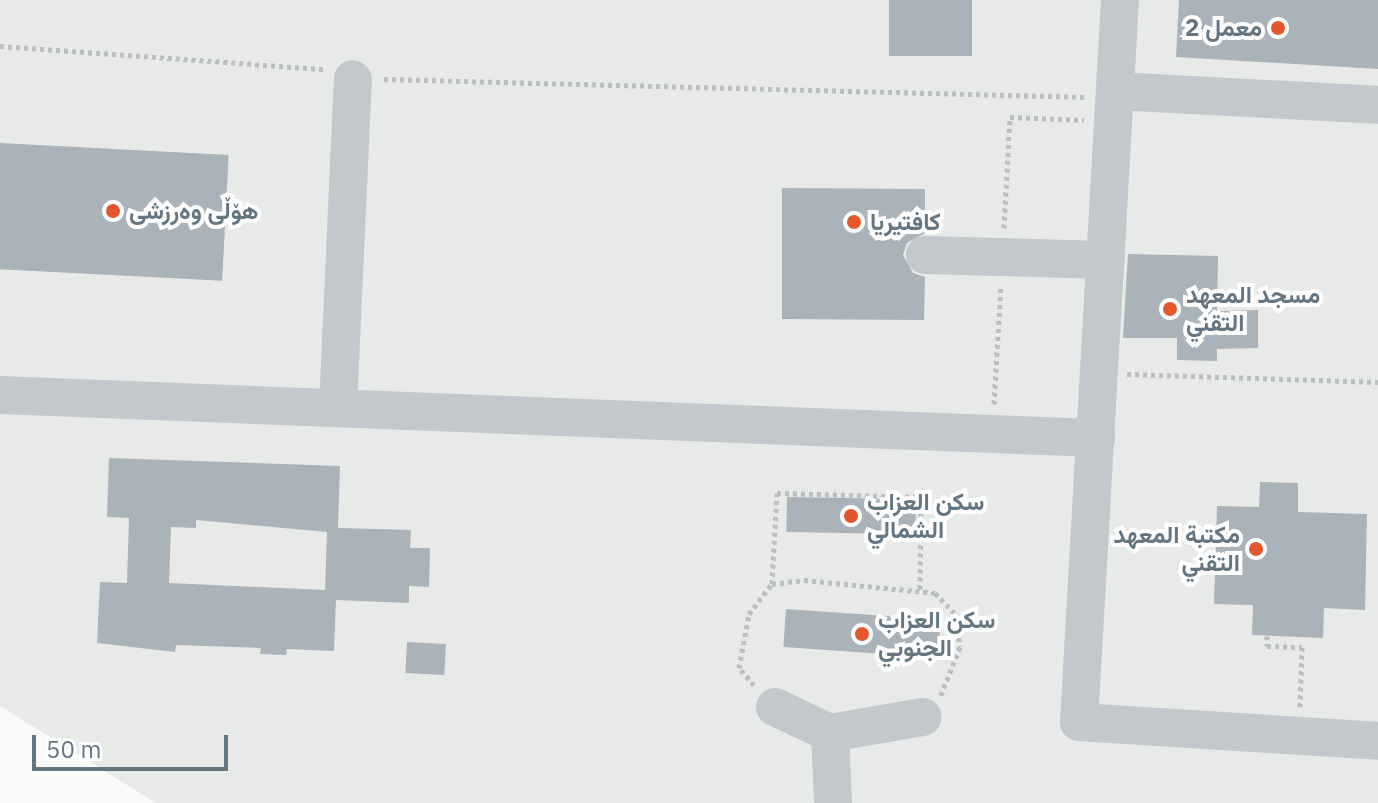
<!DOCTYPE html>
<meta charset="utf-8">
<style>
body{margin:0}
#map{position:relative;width:1378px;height:803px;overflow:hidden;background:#fafaf8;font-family:"IBM Plex Sans",Vazirmatn,sans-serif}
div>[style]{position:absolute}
.built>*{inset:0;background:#e8e9e9}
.building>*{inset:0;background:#aab3b9;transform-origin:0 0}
.path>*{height:5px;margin-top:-2.5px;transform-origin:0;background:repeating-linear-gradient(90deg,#bbbfc2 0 4px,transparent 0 8px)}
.minor>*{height:38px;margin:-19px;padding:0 19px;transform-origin:19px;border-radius:19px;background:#c3c8cc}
.dots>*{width:22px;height:22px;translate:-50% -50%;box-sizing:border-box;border:4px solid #fff;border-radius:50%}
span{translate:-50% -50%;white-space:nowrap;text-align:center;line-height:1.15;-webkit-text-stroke:8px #fff;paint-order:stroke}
.poi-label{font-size:24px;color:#657683;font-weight:700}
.right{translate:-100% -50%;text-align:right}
.left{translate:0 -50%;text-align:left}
.scale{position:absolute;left:32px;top:735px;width:196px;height:36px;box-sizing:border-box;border:4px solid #657683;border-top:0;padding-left:10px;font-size:24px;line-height:28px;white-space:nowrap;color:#657683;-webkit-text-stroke:6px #fff;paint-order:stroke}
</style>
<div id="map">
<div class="built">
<div style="clip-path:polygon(0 0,1378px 0,1378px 803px,156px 803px,0 706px)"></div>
</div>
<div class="building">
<div style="left:889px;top:0;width:83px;height:56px"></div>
<div style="clip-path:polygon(1179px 0,1378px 0,1378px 69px,1176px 57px)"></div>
<div style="left:0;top:143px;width:229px;height:126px;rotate:3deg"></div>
<div style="clip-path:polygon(782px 188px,925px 189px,925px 233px,907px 243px,903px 255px,913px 273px,925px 277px,924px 320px,782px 319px)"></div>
<div style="clip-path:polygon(1128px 254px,1218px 256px,1217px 311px,1258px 310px,1258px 348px,1217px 349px,1217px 361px,1177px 360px,1177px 338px,1123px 338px)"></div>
<div style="clip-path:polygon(evenodd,109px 458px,340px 466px,338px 528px,411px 530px,410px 548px,430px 548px,429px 587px,409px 586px,409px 603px,336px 600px,334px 651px,287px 649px,286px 655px,260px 654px,261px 648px,176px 645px,175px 652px,97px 643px,100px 582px,127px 583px,129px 518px,107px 517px,109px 458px,196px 520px,327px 532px,325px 590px,169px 583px,171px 527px,196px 528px,196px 520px)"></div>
<div style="clip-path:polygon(1260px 482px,1298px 483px,1298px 512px,1367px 514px,1365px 610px,1324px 608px,1323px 638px,1252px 635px,1253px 605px,1214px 604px,1217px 506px,1259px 507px)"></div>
<div style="left:787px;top:497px;width:129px;height:35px;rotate:1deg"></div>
<div style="left:786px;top:609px;width:155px;height:38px;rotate:4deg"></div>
<div style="left:407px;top:642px;width:39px;height:31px;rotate:3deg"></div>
</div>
<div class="path">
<div style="left:0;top:46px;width:325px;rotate:4.1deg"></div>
<div style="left:384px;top:79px;width:702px;rotate:1.47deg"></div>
<div style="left:1004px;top:228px;width:111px;rotate:-86.9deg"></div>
<div style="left:1010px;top:117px;width:74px;rotate:2.3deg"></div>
<div style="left:1127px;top:374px;width:251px;rotate:1.8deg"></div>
<div style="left:994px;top:404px;width:118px;rotate:-86.6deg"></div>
<div style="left:772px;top:584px;width:91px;rotate:-86.9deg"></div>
<div style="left:777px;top:493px;width:144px;rotate:1.6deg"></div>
<div style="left:921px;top:497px;width:96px;rotate:90.6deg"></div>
<div style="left:1267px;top:636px;width:10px;rotate:90deg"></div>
<div style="left:1267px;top:646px;width:35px;rotate:2deg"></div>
<div style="left:1302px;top:647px;width:60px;rotate:91.9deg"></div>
<div style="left:754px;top:685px;width:23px;rotate:-131deg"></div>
<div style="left:739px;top:668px;width:55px;rotate:-79.5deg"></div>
<div style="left:749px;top:614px;width:38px;rotate:-53deg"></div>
<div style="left:772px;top:584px;width:32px;rotate:-7deg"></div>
<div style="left:804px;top:580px;width:132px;rotate:5.7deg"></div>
<div style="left:935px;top:593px;width:29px;rotate:46deg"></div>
<div style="left:955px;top:614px;width:33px;rotate:81deg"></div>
<div style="left:960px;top:647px;width:52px;rotate:111.6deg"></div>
</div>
<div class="minor">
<div style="left:1120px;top:0;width:723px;rotate:93.25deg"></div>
<div style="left:1079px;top:722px;width:300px;rotate:3.6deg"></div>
<div style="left:1115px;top:91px;width:263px;rotate:3deg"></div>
<div style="left:925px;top:255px;width:181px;rotate:1.6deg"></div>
<div style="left:0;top:395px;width:1097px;rotate:2.25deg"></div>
<div style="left:338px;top:407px;width:328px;rotate:-87.4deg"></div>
<div style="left:775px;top:707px;width:61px;rotate:25.3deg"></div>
<div style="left:830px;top:733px;width:94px;rotate:-9.8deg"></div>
<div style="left:830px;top:733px;width:70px;rotate:87.5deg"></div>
</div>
<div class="dots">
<div style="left:1278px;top:28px;background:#e4572e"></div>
<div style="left:113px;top:211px;background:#e4572e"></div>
<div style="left:854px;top:222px;background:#e4572e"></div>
<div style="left:1170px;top:309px;background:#e4572e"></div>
<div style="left:851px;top:516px;background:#e4572e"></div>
<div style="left:1256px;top:549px;background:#e4572e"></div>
<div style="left:862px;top:634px;background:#e4572e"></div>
</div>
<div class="poi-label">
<span class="right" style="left:1262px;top:28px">معمل 2</span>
<span class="left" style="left:129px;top:211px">هۆڵی وەرزشی</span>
<span class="left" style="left:870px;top:222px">کافتیریا</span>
<span class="left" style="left:1186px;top:309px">مسجد المعهد<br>التقني</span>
<span class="left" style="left:867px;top:516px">سكن العزاب<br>الشمالي</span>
<span class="right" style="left:1240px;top:549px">مكتبة المعهد<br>التقني</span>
<span class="left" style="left:878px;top:634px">سكن العزاب<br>الجنوبي</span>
</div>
<div class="scale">50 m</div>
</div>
